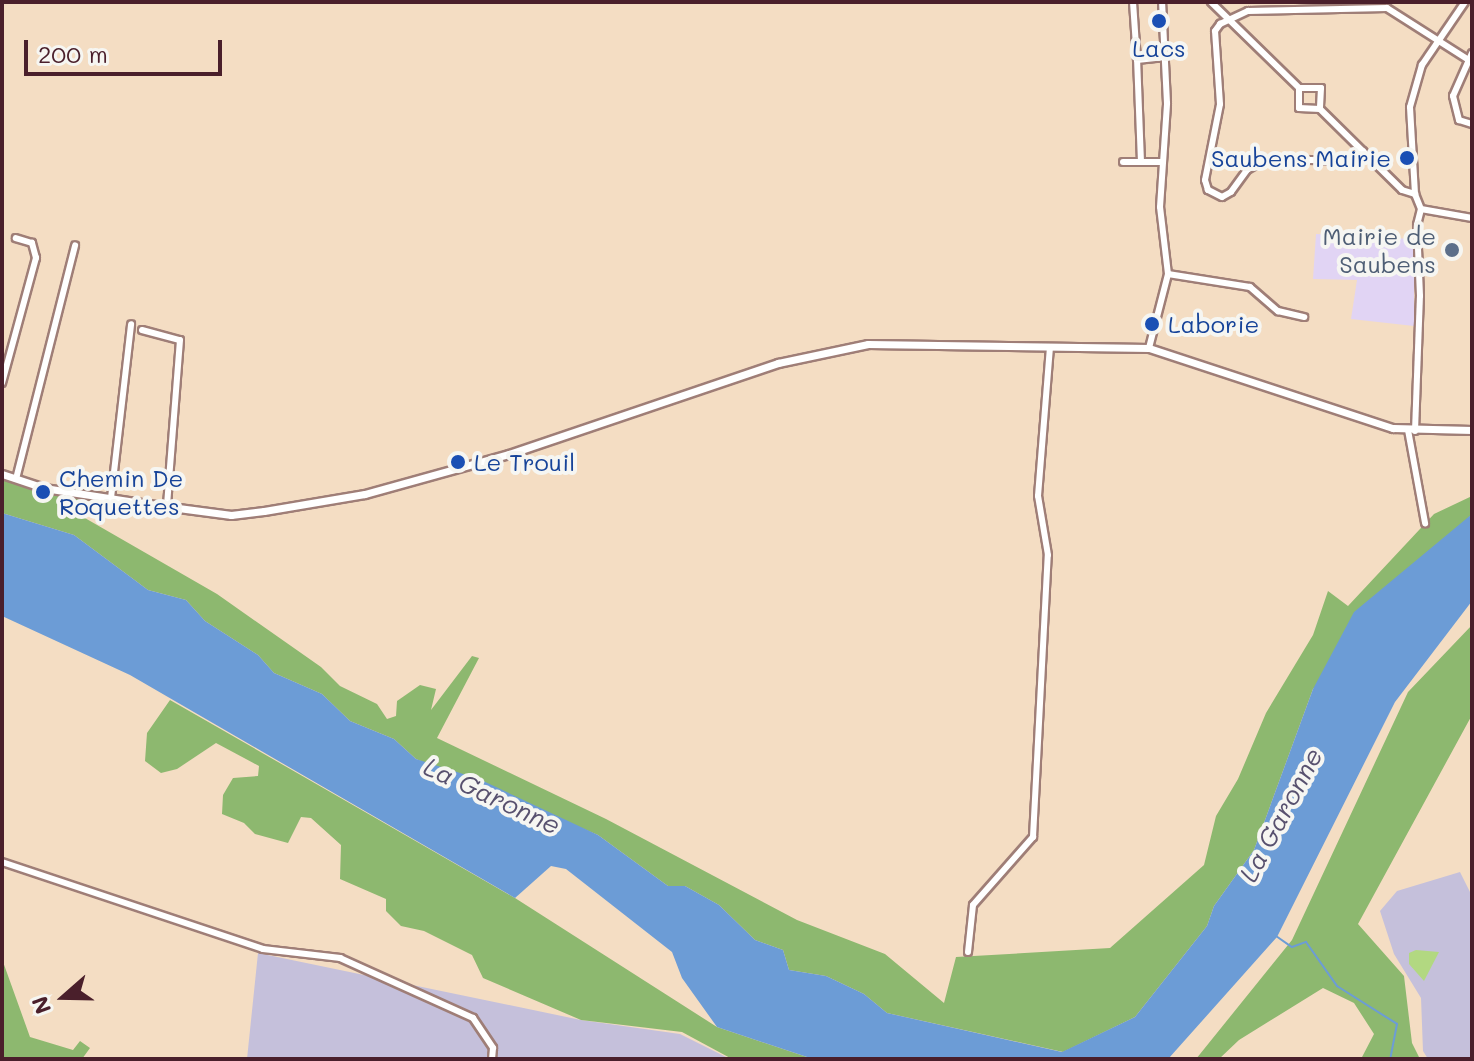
<!DOCTYPE html>
<style>
body{margin:0}
#map{position:relative;width:1474px;height:1061px;overflow:hidden;background:#f4ddc3;font-family:Mali,sans-serif}
div>[style]{position:absolute}
.built>*{inset:0;background:#e1d4f4}
.industrial>*{inset:0;background:#c5c0db}
.green>*{inset:0;background:#b2d881}
.forest>*{inset:0;background:#8db86f}
.water>*{inset:0;background:#6c9cd6}
.stream>*{height:2px;margin:-1px;padding:0 1px;transform-origin:1px;border-radius:1px;background:#6c9cd6}
.roads{filter:drop-shadow(2px 0 #9f7e77) drop-shadow(-2px 0 #9f7e77) drop-shadow(0 2px #9f7e77) drop-shadow(0 -2px #9f7e77)}
.minor>*{height:6px;margin:-3px;padding:0 3px;transform-origin:3px;border-radius:3px;background:#fff}
.tertiary>*{height:7px;margin:-3.5px;padding:0 3.5px;transform-origin:3.5px;border-radius:3.5px;background:#fff}
.dots>*{width:22px;height:22px;translate:-50% -50%;box-sizing:border-box;border:4px solid #f6f6f2;border-radius:50%}
span{translate:-50% -50%;white-space:nowrap;text-align:center;line-height:1.15;-webkit-text-stroke:8px #f6f6f2;paint-order:stroke}
.transit-label{font-size:24px;color:#164399}
.right{translate:-100% -50%;text-align:right}
.left{translate:0 -50%;text-align:left}
.service-label{font-size:24px;color:#4e5e75}
.water-label{font-size:26px;color:#58516f;font-style:italic}
.frame{position:absolute;inset:0;border:4px solid #4a1f2b;pointer-events:none}
.north{position:absolute;left:24px;top:957px;width:80px;height:80px;-webkit-text-stroke:6px #f6f6f2;paint-order:stroke;rotate:250deg;font-size:22px;font-weight:700;line-height:32px;text-align:center;color:#4a1f2b}
.north::after{content:'';display:block;margin:auto;width:28px;height:36px;background:#4a1f2b;clip-path:polygon(50% 0,100% 100%,50% 72%,0 100%)}
.scale{position:absolute;left:24px;top:40px;width:198px;height:36px;box-sizing:border-box;border:4px solid #4a1f2b;border-top:0;padding-left:10px;font-size:24px;line-height:28px;white-space:nowrap;color:#4a1f2b;-webkit-text-stroke:6px #f6f6f2;paint-order:stroke}
</style>
<div id="map">
<div class="built">
<div style="clip-path:polygon(1316px 234px,1414px 239px,1414px 326px,1351px 319px,1357px 280px,1313px 279px)"></div>
</div>
<div class="industrial">
<div style="clip-path:polygon(1460px 872px,1472px 896px,1472px 1059px,1428px 1059px,1423px 1051px,1421px 998px,1394px 954px,1380px 911px,1397px 891px)"></div>
<div style="clip-path:polygon(258px 953px,581px 1020px,680px 1034px,730px 1059px,247px 1059px)"></div>
</div>
<div class="green">
<div style="clip-path:polygon(1416px 950px,1439px 952px,1424px 981px,1409px 964px,1409px 953px)"></div>
</div>
<div class="forest">
<div style="clip-path:polygon(2px 474px,88px 495px,71px 510px,217px 594px,321px 667px,340px 686px,377px 704px,387px 719px,396px 716px,397px 701px,420px 685px,436px 689px,431px 710px,472px 656px,479px 658px,437px 738px,606px 819px,797px 920px,885px 954px,944px 1003px,956px 957px,1110px 948px,1204px 865px,1216px 816px,1238px 779px,1266px 713px,1313px 635px,1328px 591px,1348px 606px,1434px 514px,1472px 496px,1472px 514px,1313px 689px,1254px 850px,1214px 906px,1207px 926px,1135px 1017px,1063px 1052px,887px 1013px,864px 994px,826px 976px,789px 970px,783px 950px,755px 940px,719px 905px,685px 886px,668px 886px,598px 835px,416px 759px,394px 739px,350px 721px,322px 694px,274px 673px,258px 655px,205px 621px,186px 600px,148px 590px,74px 535px,2px 513px)"></div>
<div style="clip-path:polygon(1472px 625px,1472px 715px,1358px 924px,1404px 976px,1412px 1043px,1420px 1059px,1361px 1059px,1374px 1034px,1354px 1003px,1323px 988px,1239px 1040px,1219px 1059px,1196px 1059px,1292px 940px,1408px 692px)"></div>
<div style="clip-path:polygon(170px 700px,515px 898px,717px 1027px,813px 1059px,732px 1059px,682px 1032px,581px 1020px,483px 978px,472px 955px,424px 931px,401px 926px,386px 911px,386px 899px,340px 879px,341px 845px,311px 818px,301px 817px,288px 843px,255px 834px,244px 823px,222px 814px,223px 795px,233px 778px,258px 776px,259px 766px,216px 743px,177px 769px,161px 773px,145px 761px,147px 733px)"></div>
<div style="clip-path:polygon(2px 959px,30px 1037px,73px 1050px,80px 1041px,90px 1048px,82px 1059px,2px 1059px)"></div>
</div>
<div class="water">
<div style="clip-path:polygon(2px 513px,74px 535px,148px 590px,186px 600px,205px 621px,258px 655px,274px 673px,322px 694px,350px 721px,394px 739px,416px 759px,479px 779px,598px 835px,668px 886px,685px 886px,719px 905px,755px 940px,783px 950px,789px 970px,826px 976px,864px 994px,887px 1013px,1062px 1052px,1135px 1017px,1207px 926px,1214px 906px,1254px 850px,1313px 689px,1354px 612px,1472px 514px,1472px 601px,1395px 702px,1277px 937px,1169px 1058px,813px 1059px,717px 1027px,682px 978px,672px 952px,566px 869px,551px 866px,515px 898px,130px 675px,2px 616px)"></div>
</div>
<div class="stream">
<div style="left:1276px;top:936px;width:19px;rotate:35deg"></div>
<div style="left:1292px;top:947px;width:15px;rotate:-20deg"></div>
<div style="left:1306px;top:942px;width:54px;rotate:54.8deg"></div>
<div style="left:1337px;top:986px;width:71px;rotate:32.3deg"></div>
<div style="left:1397px;top:1024px;width:36px;rotate:101deg"></div>
</div>
<div class="roads">
<div class="minor">
<div style="left:1133px;top:2px;width:58px;rotate:86.1deg"></div>
<div style="left:1211px;top:2px;width:123px;rotate:44.3deg"></div>
<div style="left:1299px;top:88px;width:20px;rotate:90deg"></div>
<div style="left:1299px;top:108px;width:21px;rotate:3deg"></div>
<div style="left:1320px;top:109px;width:115px;rotate:44.6deg"></div>
<div style="left:1402px;top:190px;width:14px;rotate:17deg"></div>
<div style="left:1472px;top:53px;width:47px;rotate:113.8deg"></div>
<div style="left:1453px;top:96px;width:25px;rotate:76deg"></div>
<div style="left:1459px;top:120px;width:14px;rotate:17deg"></div>
<div style="left:1299px;top:88px;width:22px"></div>
<div style="left:1321px;top:88px;width:21px;rotate:93deg"></div>
<div style="left:1363px;top:151px;width:13px;rotate:132deg"></div>
<div style="left:1354px;top:161px;width:88px;rotate:-178.7deg"></div>
<div style="left:1266px;top:159px;width:22px;rotate:150deg"></div>
<div style="left:1247px;top:170px;width:27px;rotate:126deg"></div>
<div style="left:1231px;top:192px;width:10px;rotate:151deg"></div>
<div style="left:1222px;top:197px;width:16px;rotate:-153deg"></div>
<div style="left:1208px;top:190px;width:10px;rotate:-107deg"></div>
<div style="left:1205px;top:180px;width:77px;rotate:-78.8deg"></div>
<div style="left:1220px;top:104px;width:73px;rotate:-93.9deg"></div>
<div style="left:1215px;top:31px;width:9px;rotate:-54deg"></div>
<div style="left:1220px;top:24px;width:31px;rotate:-25deg"></div>
<div style="left:1248px;top:11px;width:139px;rotate:-1.2deg"></div>
<div style="left:1387px;top:8px;width:95px;rotate:32.5deg"></div>
<div style="left:1123px;top:162px;width:39px"></div>
<div style="left:1141px;top:162px;width:102px;rotate:-92.2deg"></div>
<div style="left:1137px;top:60px;width:28px;rotate:-6deg"></div>
<div style="left:1421px;top:209px;width:52px;rotate:10deg"></div>
<div style="left:1168px;top:274px;width:83px;rotate:9deg"></div>
<div style="left:1250px;top:287px;width:37px;rotate:41deg"></div>
<div style="left:1278px;top:311px;width:27px;rotate:13deg"></div>
<div style="left:142px;top:330px;width:39px;rotate:15deg"></div>
<div style="left:180px;top:340px;width:168px;rotate:94.5deg"></div>
<div style="left:1149px;top:348px;width:76px;rotate:-75.6deg"></div>
<div style="left:1168px;top:274px;width:67px;rotate:-96.8deg"></div>
<div style="left:1160px;top:207px;width:104px;rotate:-86.1deg"></div>
<div style="left:1167px;top:103px;width:101px;rotate:-92.8deg"></div>
<div style="left:2px;top:383px;width:130px;rotate:-74.8deg"></div>
<div style="left:36px;top:258px;width:16px;rotate:-105deg"></div>
<div style="left:32px;top:243px;width:17px;rotate:-163deg"></div>
<div style="left:1408px;top:430px;width:95px;rotate:79.6deg"></div>
<div style="left:1415px;top:431px;width:135px;rotate:-87.9deg"></div>
<div style="left:1420px;top:296px;width:71px;rotate:-92.4deg"></div>
<div style="left:1417px;top:225px;width:16px;rotate:-76deg"></div>
<div style="left:1421px;top:209px;width:16px;rotate:-112deg"></div>
<div style="left:1415px;top:194px;width:87px;rotate:-93.3deg"></div>
<div style="left:1410px;top:107px;width:44px;rotate:-74.1deg"></div>
<div style="left:1422px;top:65px;width:76px;rotate:-55.7deg"></div>
<div style="left:16px;top:479px;width:241px;rotate:-75.8deg"></div>
<div style="left:111px;top:498px;width:175px;rotate:-83.4deg"></div>
<div style="left:2px;top:862px;width:275px;rotate:18.4deg"></div>
<div style="left:263px;top:949px;width:78px;rotate:6.7deg"></div>
<div style="left:340px;top:958px;width:146px;rotate:24.3deg"></div>
<div style="left:473px;top:1018px;width:36px;rotate:56deg"></div>
<div style="left:493px;top:1048px;width:11px;rotate:95deg"></div>
<div style="left:968px;top:952px;width:47px;rotate:-83.9deg"></div>
<div style="left:973px;top:905px;width:91px;rotate:-48.6deg"></div>
<div style="left:1033px;top:837px;width:282px;rotate:-87deg"></div>
<div style="left:1048px;top:555px;width:60px;rotate:-99.6deg"></div>
<div style="left:1038px;top:496px;width:148px;rotate:-85.4deg"></div>
</div>
<div class="tertiary">
<div style="left:2px;top:474px;width:44px;rotate:18.4deg"></div>
<div style="left:44px;top:488px;width:105px;rotate:8.7deg"></div>
<div style="left:148px;top:504px;width:84px;rotate:7.5deg"></div>
<div style="left:231px;top:515px;width:33px;rotate:-7deg"></div>
<div style="left:264px;top:511px;width:102px;rotate:-9.6deg"></div>
<div style="left:365px;top:494px;width:149px;rotate:-15.5deg"></div>
<div style="left:509px;top:454px;width:284px;rotate:-18.7deg"></div>
<div style="left:778px;top:363px;width:92px;rotate:-11.9deg"></div>
<div style="left:868px;top:344px;width:281px;rotate:0.8deg"></div>
<div style="left:1149px;top:348px;width:257px;rotate:18.2deg"></div>
<div style="left:1393px;top:428px;width:79px;rotate:1.5deg"></div>
</div>
</div>
<div class="dots">
<div style="left:1159px;top:21px;background:#1a4fb4"></div>
<div style="left:1407px;top:158px;background:#1a4fb4"></div>
<div style="left:1452px;top:250px;background:#5c6f8a"></div>
<div style="left:1152px;top:324px;background:#1a4fb4"></div>
<div style="left:458px;top:462px;background:#1a4fb4"></div>
<div style="left:43px;top:492px;background:#1a4fb4"></div>
</div>
<div class="transit-label">
<span style="left:1159px;top:48px">Lacs</span>
<span class="right" style="left:1391px;top:158px">Saubens Mairie</span>
<span class="left" style="left:1168px;top:324px">Laborie</span>
<span class="left" style="left:474px;top:462px">Le Trouil</span>
<span class="left" style="left:59px;top:492px">Chemin De<br>Roquettes</span>
</div>
<div class="service-label">
<span class="right" style="left:1436px;top:250px">Mairie de<br>Saubens</span>
</div>
<div class="water-label">
<span style="left:492px;top:796px;rotate:25deg">La Garonne</span>
<span style="left:1281px;top:815px;rotate:-62deg">La Garonne</span>
</div>
<div class="frame"></div>
<div class="north">N</div>
<div class="scale">200 m</div>
</div>
